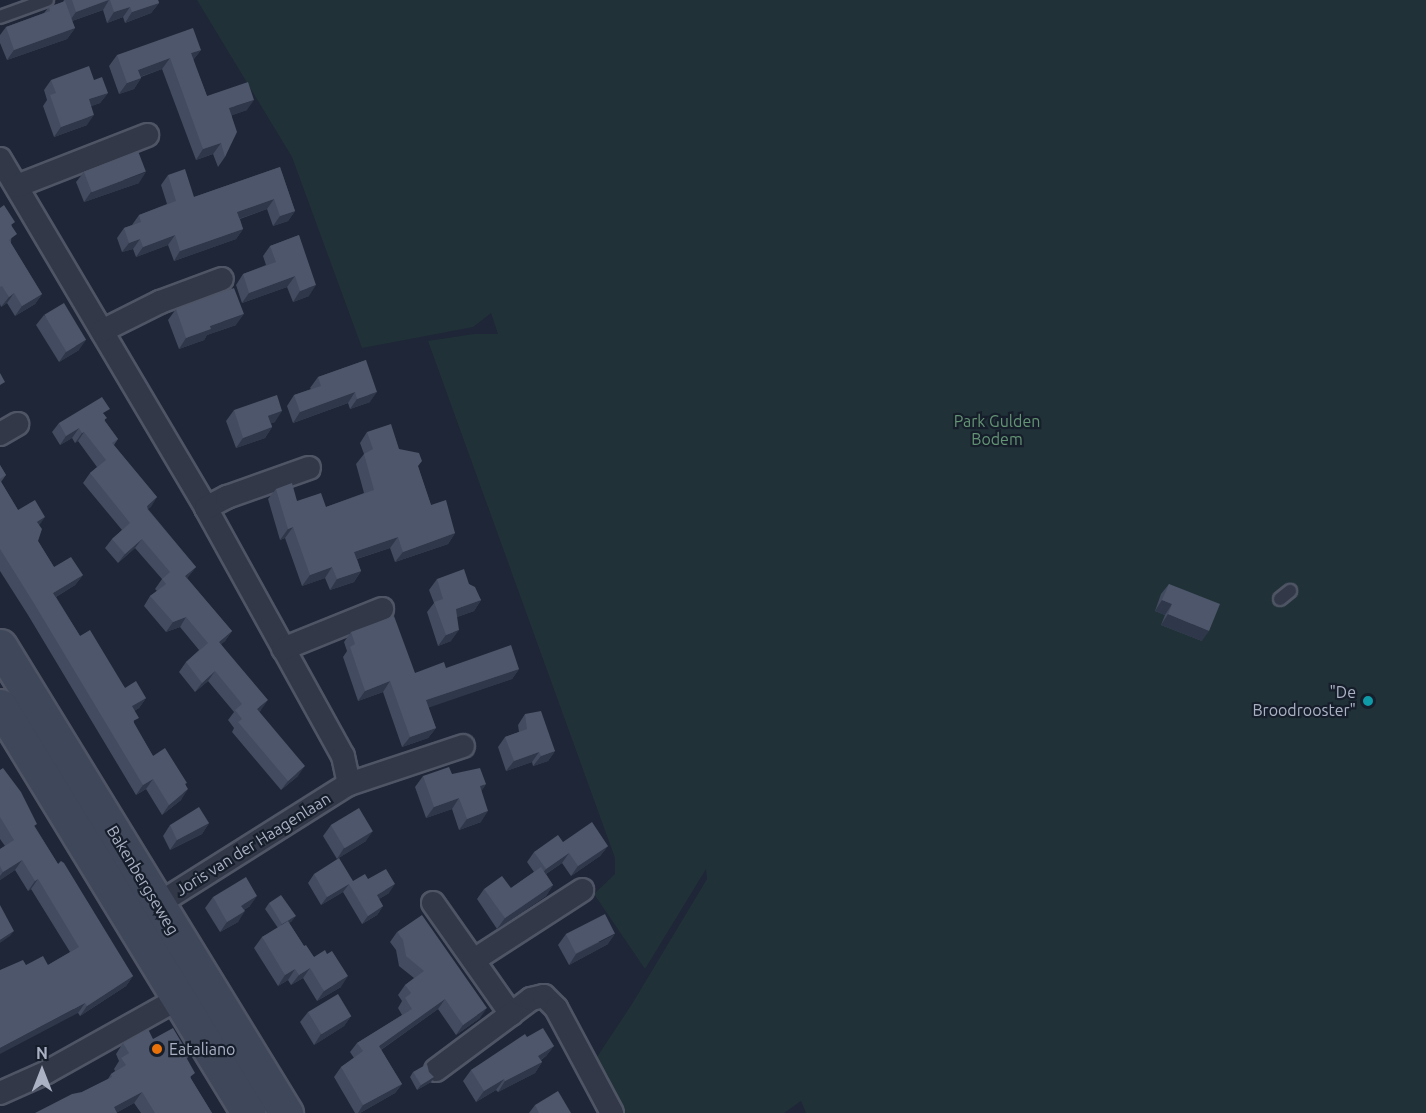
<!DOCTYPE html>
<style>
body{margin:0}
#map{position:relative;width:1426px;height:1113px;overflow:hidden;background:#1e2637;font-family:Ubuntu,sans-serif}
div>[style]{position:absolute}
.green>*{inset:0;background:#203238}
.roads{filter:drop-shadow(2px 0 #4f5565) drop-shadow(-2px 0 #4f5565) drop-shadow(0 2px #4f5565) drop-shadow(0 -2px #4f5565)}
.lane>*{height:12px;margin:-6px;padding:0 6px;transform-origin:6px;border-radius:6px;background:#323847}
.street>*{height:22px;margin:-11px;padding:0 11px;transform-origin:11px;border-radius:11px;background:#323847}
.secondary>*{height:33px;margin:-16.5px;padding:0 16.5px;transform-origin:16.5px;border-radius:16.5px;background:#3f475a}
.wall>*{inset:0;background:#424b5f}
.shaded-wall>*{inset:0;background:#2f374a}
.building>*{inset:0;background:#4d566a;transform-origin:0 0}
.dots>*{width:16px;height:16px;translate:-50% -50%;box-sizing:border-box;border:3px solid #171e2b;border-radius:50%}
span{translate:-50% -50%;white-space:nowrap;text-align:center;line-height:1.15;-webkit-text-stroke:4.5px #171e2b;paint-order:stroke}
.park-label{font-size:16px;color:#639574}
.poi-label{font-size:16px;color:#abb2c4}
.right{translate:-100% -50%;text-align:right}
.left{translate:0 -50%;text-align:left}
.street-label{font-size:16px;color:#abb2c4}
.north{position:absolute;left:12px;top:1041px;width:60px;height:60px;-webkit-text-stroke:4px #171e2b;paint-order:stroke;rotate:0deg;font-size:16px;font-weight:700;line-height:24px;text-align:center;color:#abb2c4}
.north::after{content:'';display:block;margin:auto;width:21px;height:27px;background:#abb2c4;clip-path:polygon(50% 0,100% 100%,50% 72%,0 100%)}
</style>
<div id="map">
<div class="green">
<div style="clip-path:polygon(197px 0,1426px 0,1426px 1113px,806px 1113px,801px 1101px,784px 1113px,618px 1113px,595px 1067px,597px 1057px,632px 1004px,707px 879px,706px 869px,645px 969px,594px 894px,615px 874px,615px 858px,428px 341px,474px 334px,498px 334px,491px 313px,473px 327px,362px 348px,292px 157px)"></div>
</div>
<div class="roads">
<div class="lane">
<div style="left:0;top:17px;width:50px;rotate:-19.9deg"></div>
<div style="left:1280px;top:599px;width:13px;rotate:-39deg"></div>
</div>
<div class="street">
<div style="left:0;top:159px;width:405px;rotate:59.4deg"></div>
<div style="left:206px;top:508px;width:283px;rotate:61.1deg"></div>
<div style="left:343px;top:756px;width:29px;rotate:78deg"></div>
<div style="left:17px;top:186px;width:140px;rotate:-21.4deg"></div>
<div style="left:102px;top:331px;width:65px;rotate:-26.6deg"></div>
<div style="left:160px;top:302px;width:66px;rotate:-20.4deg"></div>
<div style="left:0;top:434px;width:20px;rotate:-30deg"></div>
<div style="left:206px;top:508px;width:24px;rotate:-28deg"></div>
<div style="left:227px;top:497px;width:87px;rotate:-19.5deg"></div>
<div style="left:283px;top:649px;width:107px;rotate:-22deg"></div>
<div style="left:433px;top:903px;width:136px;rotate:54.9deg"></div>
<div style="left:511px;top:1014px;width:25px;rotate:-37deg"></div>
<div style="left:531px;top:999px;width:13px;rotate:-13deg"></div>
<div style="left:544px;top:996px;width:17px;rotate:45deg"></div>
<div style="left:556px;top:1008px;width:119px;rotate:61.9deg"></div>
<div style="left:147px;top:911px;width:239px;rotate:-32.2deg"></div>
<div style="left:349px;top:784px;width:120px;rotate:-18.4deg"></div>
<div style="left:474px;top:960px;width:129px;rotate:-32.9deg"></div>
<div style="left:436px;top:1070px;width:94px;rotate:-36.7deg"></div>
<div style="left:0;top:1093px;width:51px;rotate:-24.1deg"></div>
<div style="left:47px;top:1072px;width:164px;rotate:-29.2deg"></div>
</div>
<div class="secondary">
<div style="left:0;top:646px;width:548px;rotate:58.52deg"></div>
<div style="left:0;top:706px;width:477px;rotate:58.6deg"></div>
</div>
</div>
<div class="wall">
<div style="clip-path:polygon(64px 0,158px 0,159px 3px,151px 13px,125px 23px,123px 17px,107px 23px,103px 10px,72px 21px,75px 28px,67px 39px,7px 60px,0 43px,0 35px,6px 27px,44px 13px,49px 7px,63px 2px)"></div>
<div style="clip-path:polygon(201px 50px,193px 60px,207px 96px,247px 110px,232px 115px,225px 157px,218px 167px,213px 154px,196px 160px,162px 69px,141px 77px,141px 78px,134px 89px,119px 94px,109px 66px,117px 55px)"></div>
<div style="clip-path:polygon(51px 80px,94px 80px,108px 93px,100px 103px,91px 106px,87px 125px,54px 137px,43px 106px,47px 100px,44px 90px)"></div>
<div style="clip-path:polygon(280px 167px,295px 211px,288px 221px,273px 226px,267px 209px,240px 219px,243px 229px,236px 239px,174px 261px,168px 245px,136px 257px,133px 249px,122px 252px,117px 238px,124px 228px,132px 225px,139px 215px,167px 204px,161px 185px,168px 175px,194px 197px)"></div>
<div style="clip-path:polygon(84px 172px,139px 183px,84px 202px,76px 182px)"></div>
<div style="clip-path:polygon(0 208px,12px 226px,11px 243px,42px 294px,35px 304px,15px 316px,7px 303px,1px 307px,0 304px)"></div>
<div style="clip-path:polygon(299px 235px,309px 296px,293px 302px,287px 287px,242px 303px,236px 285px,243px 274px,266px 265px,263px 256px,270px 246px)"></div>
<div style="clip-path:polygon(176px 309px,236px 325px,207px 335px,204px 340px,179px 349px,168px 320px)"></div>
<div style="clip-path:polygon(44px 315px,79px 350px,59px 362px,36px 325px)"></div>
<div style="clip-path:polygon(366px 360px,370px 402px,350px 409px,348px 403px,293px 423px,287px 406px,294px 395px,311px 389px,310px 388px,318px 377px)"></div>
<div style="clip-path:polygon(234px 410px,275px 422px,271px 423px,272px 427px,265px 438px,236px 448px,226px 421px)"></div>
<div style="clip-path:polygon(105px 415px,105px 421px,118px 439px,114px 445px,157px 497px,148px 509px,196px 567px,187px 578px,232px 631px,225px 641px,221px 644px,261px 710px,259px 712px,298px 776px,281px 790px,232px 732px,234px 728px,228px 720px,234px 712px,208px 681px,195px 692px,179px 672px,186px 662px,199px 650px,180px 627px,166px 632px,144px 606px,150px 596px,157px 591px,155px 589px,162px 579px,135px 548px,118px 563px,105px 548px,112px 539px,122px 530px,83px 483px,90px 473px,97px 467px,78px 441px,75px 443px,72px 438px,60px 445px,52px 432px,59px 423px)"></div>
<div style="clip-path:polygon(367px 432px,399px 449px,418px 467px,431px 505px,455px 533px,448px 544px,395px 562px,390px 548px,357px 559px,361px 571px,354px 582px,330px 590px,325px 578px,302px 586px,285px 538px,280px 540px,268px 499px,276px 489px,297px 501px,326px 507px,364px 493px,356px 464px,364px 454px,360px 443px)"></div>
<div style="clip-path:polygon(0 465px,6px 475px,1px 482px,18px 510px,39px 525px,38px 541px,54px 567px,83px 575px,75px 585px,56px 597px,80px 636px,125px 688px,146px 698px,139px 708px,134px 711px,134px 724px,153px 756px,186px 785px,181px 800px,162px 815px,146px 789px,136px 795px,28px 615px,0 571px)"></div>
<div style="clip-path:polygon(437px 579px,469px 584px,481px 600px,474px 611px,457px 617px,451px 641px,438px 646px,427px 612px,434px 603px,429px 590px)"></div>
<div style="clip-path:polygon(1169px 584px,1202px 641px,1161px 625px,1165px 615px,1155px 611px,1161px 594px)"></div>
<div style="clip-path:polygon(351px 632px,415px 673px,446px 668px,519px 669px,512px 679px,428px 707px,436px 728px,428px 738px,402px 747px,383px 692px,358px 701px,343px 657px,347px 651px,344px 642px)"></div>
<div style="clip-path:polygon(525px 714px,555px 751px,548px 761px,533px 766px,532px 762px,506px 771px,498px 747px,505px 737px,519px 732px,518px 725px)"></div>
<div style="clip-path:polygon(0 770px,58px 864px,133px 976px,126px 986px,80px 1016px,78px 1013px,26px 965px,48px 965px,70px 952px,31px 889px,28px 891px,15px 870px,0 880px,0 849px,5px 846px,0 839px)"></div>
<div style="clip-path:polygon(452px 774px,486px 784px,481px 791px,481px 822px,459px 830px,452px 809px,426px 818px,415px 787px,423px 776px)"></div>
<div style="clip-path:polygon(209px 823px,202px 834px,170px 850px,163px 836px,170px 825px)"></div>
<div style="clip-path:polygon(331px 825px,366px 841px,337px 859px,323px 836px)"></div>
<div style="clip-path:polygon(563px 842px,608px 846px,600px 856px,571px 876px,562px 863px,546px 874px,553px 885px,546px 896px,497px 929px,477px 899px,484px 889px,511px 888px,534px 872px,527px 862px,534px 852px)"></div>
<div style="clip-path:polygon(314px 874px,353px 881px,368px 879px,389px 893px,379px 899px,383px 906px,377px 915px,362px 924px,343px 892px,321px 905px,308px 883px)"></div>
<div style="clip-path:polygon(213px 897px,250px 906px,244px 910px,238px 922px,220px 932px,205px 908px)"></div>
<div style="clip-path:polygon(269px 903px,292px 921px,289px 923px,304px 946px,341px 987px,317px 1001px,303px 978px,291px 985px,288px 980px,278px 986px,254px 948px,262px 937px,278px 928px,265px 909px)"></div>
<div style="clip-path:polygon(397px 932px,480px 1018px,456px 1035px,438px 1009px,381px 1050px,402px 1084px,395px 1093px,360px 1113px,355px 1113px,334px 1077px,341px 1067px,354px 1058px,350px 1052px,357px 1043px,402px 1015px,398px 1008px,402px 1001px,398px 995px,405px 985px,414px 978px,399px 966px,396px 950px,390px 942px)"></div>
<div style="clip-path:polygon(566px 934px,608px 944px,569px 965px,558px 945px)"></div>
<div style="clip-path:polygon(308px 1012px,351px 1016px,344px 1026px,314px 1045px,300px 1022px)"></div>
<div style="clip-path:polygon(527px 1037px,554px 1046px,546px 1056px,541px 1060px,542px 1062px,535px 1073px,498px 1092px,496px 1090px,476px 1102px,463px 1081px,471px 1070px)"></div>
<div style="clip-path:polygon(153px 1039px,189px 1055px,187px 1059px,191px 1079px,212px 1113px,141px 1113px,134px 1103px,116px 1113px,82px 1092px,108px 1079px,111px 1074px,115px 1071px,114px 1069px,119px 1061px,116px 1054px,123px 1043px)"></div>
<div style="clip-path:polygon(413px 1072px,431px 1082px,417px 1090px,410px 1077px)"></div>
<div style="clip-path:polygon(535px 1105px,571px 1113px,529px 1113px)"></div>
</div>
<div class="shaded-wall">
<div style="clip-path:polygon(109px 0,103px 10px,69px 22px,76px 12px)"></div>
<div style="clip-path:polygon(159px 3px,151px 13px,125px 23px,132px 12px)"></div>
<div style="clip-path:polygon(130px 7px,123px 17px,107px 23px,114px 12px)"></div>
<div style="clip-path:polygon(75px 28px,67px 39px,7px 60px,14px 50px)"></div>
<div style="clip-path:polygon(201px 50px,193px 60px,191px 53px)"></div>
<div style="clip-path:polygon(170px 58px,162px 69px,131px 80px,138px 70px)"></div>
<div style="clip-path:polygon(141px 78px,134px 89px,119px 94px,127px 83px)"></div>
<div style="clip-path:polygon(108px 93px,100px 103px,81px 110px,89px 99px)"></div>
<div style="clip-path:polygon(254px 100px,247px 110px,222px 119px,229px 108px)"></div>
<div style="clip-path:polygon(94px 115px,87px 125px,54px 137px,61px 127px)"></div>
<div style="clip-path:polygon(221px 143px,213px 154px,196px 160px,203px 149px)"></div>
<div style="clip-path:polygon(146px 172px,139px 183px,84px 202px,91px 192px)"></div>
<div style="clip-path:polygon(274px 199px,267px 209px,230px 222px,237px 212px)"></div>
<div style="clip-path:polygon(295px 211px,288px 221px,273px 226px,280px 216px)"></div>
<div style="clip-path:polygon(243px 229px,236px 239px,174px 261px,180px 251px)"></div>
<div style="clip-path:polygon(175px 235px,168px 245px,136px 257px,143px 247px)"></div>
<div style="clip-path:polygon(140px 239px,133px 249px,122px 252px,129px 243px)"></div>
<div style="clip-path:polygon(295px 276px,287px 287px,242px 303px,249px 293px)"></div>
<div style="clip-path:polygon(316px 285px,309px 296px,293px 302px,300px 291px)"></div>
<div style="clip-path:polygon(14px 293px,7px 303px,1px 307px,9px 297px)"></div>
<div style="clip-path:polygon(42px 294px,35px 304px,15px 316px,22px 306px)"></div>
<div style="clip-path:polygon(244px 314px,236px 325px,207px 335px,204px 340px,179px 349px,186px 338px,210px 326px)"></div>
<div style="clip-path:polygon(86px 340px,79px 350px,59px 362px,66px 352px)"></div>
<div style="clip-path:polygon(355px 392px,348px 403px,293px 423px,300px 412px)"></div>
<div style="clip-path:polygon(377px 392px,370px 402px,350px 409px,357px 399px)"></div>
<div style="clip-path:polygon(282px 411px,275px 422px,261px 427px,268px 416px)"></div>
<div style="clip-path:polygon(272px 427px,265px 438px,236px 448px,243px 438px)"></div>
<div style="clip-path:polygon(79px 428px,72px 438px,60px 445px,66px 436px)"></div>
<div style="clip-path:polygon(84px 432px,78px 441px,75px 443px,82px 433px)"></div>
<div style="clip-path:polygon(157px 497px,151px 507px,140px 516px,147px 506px)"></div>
<div style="clip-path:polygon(45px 517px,38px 527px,37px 522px)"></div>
<div style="clip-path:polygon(293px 527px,285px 538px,280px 540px,288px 529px)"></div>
<div style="clip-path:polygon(455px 533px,448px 544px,395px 562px,403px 552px)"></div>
<div style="clip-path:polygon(398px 537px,390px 548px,347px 562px,354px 552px)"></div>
<div style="clip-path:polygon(142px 539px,135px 548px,118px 563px,125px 554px)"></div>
<div style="clip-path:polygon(196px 567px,189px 576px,178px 586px,185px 576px)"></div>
<div style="clip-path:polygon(332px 567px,325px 578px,302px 586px,310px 575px)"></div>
<div style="clip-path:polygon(361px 571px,354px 582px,330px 590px,337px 579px)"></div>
<div style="clip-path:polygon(83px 575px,75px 585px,46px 603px,53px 593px)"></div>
<div style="clip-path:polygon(481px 600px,474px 611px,449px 620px,456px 609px)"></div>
<div style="clip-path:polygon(1162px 600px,1172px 604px,1165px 615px,1155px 611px)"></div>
<div style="clip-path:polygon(1168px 614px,1209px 631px,1202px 641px,1161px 625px)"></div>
<div style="clip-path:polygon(186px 617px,180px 627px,166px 632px,173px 622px)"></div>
<div style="clip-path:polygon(459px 630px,451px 641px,438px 646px,446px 635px)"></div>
<div style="clip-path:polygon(232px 631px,225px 641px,213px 651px,219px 642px)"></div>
<div style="clip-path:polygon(519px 669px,512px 679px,419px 711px,426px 700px)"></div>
<div style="clip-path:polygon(215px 671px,208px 681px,195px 692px,202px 683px)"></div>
<div style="clip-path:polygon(390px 681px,383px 692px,358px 701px,365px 691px)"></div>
<div style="clip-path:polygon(146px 698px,139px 708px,125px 716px,132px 706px)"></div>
<div style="clip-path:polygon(268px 700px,261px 710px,251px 719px,257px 709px)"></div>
<div style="clip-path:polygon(436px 728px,428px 738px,402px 747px,410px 737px)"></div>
<div style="clip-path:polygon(555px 751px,548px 761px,533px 766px,541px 756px)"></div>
<div style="clip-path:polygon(539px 752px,532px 762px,506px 771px,514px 761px)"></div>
<div style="clip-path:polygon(305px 766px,298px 776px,281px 790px,288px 781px)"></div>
<div style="clip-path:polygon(153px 779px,146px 789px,136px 795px,143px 785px)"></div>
<div style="clip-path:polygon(486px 784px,479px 795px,480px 786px)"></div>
<div style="clip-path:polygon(188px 789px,181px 800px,162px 815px,169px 805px)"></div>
<div style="clip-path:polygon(459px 798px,452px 809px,426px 818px,434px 807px)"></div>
<div style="clip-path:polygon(488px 811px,481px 822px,459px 830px,467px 819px)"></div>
<div style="clip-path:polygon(209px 823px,202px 834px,170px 850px,177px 840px)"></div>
<div style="clip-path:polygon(373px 831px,366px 841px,337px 859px,344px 848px)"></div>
<div style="clip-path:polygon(608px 846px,600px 856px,571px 876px,578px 866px)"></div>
<div style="clip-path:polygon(569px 853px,562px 863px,538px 879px,546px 869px)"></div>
<div style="clip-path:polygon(22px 860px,15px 870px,0 880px,0 876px,3px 872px)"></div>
<div style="clip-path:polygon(38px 879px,31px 889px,28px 891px,35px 881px)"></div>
<div style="clip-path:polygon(349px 884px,343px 892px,321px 905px,327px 897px)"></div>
<div style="clip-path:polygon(395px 884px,389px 893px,371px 904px,377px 895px)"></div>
<div style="clip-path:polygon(553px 885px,546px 896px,497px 929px,505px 918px)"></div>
<div style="clip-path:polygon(257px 896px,250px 906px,234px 916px,241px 906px)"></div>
<div style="clip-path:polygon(383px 906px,377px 915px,362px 924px,368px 916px)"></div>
<div style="clip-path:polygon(245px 911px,238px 922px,220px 932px,227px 922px)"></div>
<div style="clip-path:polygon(296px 916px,292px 921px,279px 929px,282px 924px)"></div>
<div style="clip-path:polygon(14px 931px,10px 936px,0 943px,0 940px)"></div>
<div style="clip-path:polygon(615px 934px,608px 944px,569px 965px,576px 954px)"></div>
<div style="clip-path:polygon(310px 968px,303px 978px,291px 985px,299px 975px)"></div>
<div style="clip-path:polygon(295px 969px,288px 980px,278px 986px,285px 975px)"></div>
<div style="clip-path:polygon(133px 976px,126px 986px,80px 1016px,87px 1006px)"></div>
<div style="clip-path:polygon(348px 976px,341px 987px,317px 1001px,324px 991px)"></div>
<div style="clip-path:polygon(445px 999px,438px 1009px,372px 1056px,379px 1046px)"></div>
<div style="clip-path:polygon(85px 1003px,78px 1013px,0 1054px,0 1048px)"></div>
<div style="clip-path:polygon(487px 1008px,480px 1018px,456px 1035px,463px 1025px)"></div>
<div style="clip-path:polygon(351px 1016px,344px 1026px,314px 1045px,321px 1034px)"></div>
<div style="clip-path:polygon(554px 1046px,546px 1056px,531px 1066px,538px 1056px)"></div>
<div style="clip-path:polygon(542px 1062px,535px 1073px,498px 1092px,505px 1081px)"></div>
<div style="clip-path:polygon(434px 1077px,431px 1082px,417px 1090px,421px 1085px)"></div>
<div style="clip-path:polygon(504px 1079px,496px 1090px,476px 1102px,484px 1091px)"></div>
<div style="clip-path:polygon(402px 1084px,395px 1093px,360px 1113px,358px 1113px,363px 1105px)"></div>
<div style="clip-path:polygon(142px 1092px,134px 1103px,116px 1113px,114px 1107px)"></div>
</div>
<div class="building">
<div style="clip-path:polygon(72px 0,108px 0,76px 12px)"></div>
<div style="clip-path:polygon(110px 0,158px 0,159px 3px,132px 12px,130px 7px,114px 12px)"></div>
<div style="clip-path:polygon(65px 1px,75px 28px,14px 50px,6px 27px,50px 11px,49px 7px)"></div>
<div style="clip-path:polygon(193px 28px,201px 50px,191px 53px,207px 96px,248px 82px,254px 100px,229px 108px,237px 132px,225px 157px,221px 143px,203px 149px,170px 58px,138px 70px,141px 78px,127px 83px,117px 55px)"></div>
<div style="clip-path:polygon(89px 66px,94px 80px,102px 77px,108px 93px,89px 99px,94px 115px,61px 127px,50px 95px,56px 93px,51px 80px)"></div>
<div style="left:138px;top:151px;width:22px;height:58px;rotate:69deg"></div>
<div style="clip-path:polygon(280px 167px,295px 211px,280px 216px,274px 199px,237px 212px,243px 229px,180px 251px,175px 235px,143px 247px,140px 239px,129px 243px,124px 228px,141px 222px,139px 215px,176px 201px,168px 175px,185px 169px,194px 197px)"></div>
<div style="clip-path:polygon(4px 205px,15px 222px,11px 225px,17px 234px,9px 240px,42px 294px,22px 306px,14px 293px,9px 297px,2px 286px,0 287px,0 208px)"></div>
<div style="clip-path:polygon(299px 235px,316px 285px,300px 291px,295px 276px,249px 293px,243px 274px,276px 262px,270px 246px)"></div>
<div style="clip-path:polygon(234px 288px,244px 314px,210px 326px,211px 329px,186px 338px,176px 309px)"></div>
<div style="left:64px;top:303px;width:43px;height:23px;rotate:59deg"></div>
<div style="clip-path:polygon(366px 360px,377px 392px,357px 399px,355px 392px,300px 412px,294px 395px,321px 386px,318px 377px)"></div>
<div style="clip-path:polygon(0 373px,5px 382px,0 385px)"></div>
<div style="clip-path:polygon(277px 395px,282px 411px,268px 416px,272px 427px,243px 438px,234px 410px)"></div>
<div style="clip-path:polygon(102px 397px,110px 409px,103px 413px,107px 418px,104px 420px,118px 439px,112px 443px,157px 497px,147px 506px,148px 510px,196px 567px,185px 576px,232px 631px,219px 642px,268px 700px,257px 709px,305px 766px,288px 781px,238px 722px,242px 719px,235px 710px,242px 704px,215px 671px,202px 683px,186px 662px,208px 643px,186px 617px,173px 622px,150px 596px,166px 584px,162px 579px,170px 572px,142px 539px,125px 554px,112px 539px,130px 523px,90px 473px,106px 460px,84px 432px,82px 433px,79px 428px,66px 436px,59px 423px)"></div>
<div style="clip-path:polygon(391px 424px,399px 449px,419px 453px,422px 461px,418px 466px,431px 505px,446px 500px,455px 533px,403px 552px,398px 537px,354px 552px,361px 571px,337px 579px,332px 567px,310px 575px,293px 527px,288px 529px,276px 489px,292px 483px,297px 501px,321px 493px,326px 507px,374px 490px,364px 454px,373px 449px,367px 432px)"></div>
<div style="clip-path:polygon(0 465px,6px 475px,0 479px)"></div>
<div style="clip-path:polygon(0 480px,18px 510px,35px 500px,45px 517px,37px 522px,42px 529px,38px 541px,54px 567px,71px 557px,83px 575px,53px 593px,80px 636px,90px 630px,125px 688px,136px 681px,146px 698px,132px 706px,139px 718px,133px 721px,153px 756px,165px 748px,187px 783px,185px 784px,188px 789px,169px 805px,153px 779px,143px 785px,35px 605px,0 549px)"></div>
<div style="clip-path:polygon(464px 569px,469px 584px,475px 587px,481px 600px,456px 609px,459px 630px,446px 635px,434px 602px,443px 599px,437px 579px)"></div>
<div style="clip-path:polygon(1169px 584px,1220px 604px,1209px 631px,1168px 614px,1172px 604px,1162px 600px)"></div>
<div style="clip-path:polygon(394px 616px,415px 673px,444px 662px,446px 668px,511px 645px,519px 669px,426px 700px,436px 728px,410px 737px,390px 681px,365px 691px,350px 647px,355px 644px,351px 632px)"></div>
<div style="clip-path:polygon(541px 711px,555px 751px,541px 756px,539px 752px,514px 761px,505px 737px,527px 729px,525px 714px)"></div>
<div style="clip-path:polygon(449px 767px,452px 774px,480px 768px,486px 784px,480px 786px,488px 811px,467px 819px,459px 798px,434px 807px,423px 776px)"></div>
<div style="clip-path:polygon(3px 768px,21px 792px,37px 824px,34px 826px,58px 864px,61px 861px,64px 863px,133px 976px,87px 1006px,85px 1003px,0 1048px,0 970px,23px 960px,26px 965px,43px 956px,48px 965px,79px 947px,38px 879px,35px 881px,22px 860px,3px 872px,0 866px,0 849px,14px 840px,0 817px,0 770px)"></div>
<div style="clip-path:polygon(199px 807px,209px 823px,177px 840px,170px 825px)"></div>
<div style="left:359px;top:808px;width:27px;height:33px;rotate:59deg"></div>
<div style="clip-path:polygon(592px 822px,608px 846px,578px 866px,569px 853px,546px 869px,534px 852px,558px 835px,563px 842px)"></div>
<div style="clip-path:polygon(339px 858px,353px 881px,365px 874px,368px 879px,386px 869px,395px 884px,377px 895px,383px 906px,368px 916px,349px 884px,327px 897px,314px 874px)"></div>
<div style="clip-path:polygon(541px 867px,553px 885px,505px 918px,484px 889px,502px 876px,511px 888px)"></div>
<div style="clip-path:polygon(246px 877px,257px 896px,241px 906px,245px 911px,227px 922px,213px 897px)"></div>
<div style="clip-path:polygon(281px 895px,296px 916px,282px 924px,269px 903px)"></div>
<div style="clip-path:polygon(0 905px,14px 931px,0 940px)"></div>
<div style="left:605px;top:914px;width:22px;height:44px;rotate:63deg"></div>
<div style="clip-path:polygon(422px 915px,487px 1008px,463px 1025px,445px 999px,379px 1046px,402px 1084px,363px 1105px,341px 1067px,363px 1051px,357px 1043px,412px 1009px,405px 998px,411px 993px,405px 985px,424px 971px,406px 956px,403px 940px,397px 932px)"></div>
<div style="clip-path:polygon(288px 921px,304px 946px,306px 945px,314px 957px,325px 950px,327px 954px,332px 951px,348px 976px,324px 991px,310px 968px,299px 975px,295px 969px,285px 975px,262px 937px)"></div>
<div style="left:338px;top:994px;width:26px;height:35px;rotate:59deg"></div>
<div style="clip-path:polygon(173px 1028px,189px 1055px,186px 1057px,195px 1073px,190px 1077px,212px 1113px,155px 1113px,142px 1092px,114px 1107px,117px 1113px,35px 1113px,72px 1094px,82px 1092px,112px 1077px,111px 1074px,126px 1065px,121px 1058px,129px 1053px,123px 1043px,148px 1029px,153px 1039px)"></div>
<div style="clip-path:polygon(543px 1028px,554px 1046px,538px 1056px,542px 1062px,505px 1081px,504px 1079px,484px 1091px,471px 1070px,525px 1034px,527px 1037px)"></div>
<div style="clip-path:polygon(427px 1064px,429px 1072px,434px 1077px,421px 1085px,413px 1072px)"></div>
<div style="clip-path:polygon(558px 1091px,571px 1113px,539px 1113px,535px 1105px)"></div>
</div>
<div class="dots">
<div style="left:1368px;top:701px;background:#0f9aa8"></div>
<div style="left:157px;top:1049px;background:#e8710a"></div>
</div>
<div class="park-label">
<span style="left:997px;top:430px">Park Gulden<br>Bodem</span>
</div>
<div class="poi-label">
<span class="right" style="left:1356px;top:701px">"De<br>Broodrooster"</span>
<span class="left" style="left:169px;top:1049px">Eataliano</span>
</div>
<div class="street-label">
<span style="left:253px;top:844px;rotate:-32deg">Joris van der Haagenlaan</span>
<span style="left:143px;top:880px;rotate:59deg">Bakenbergseweg</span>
</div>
<div class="north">N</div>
</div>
